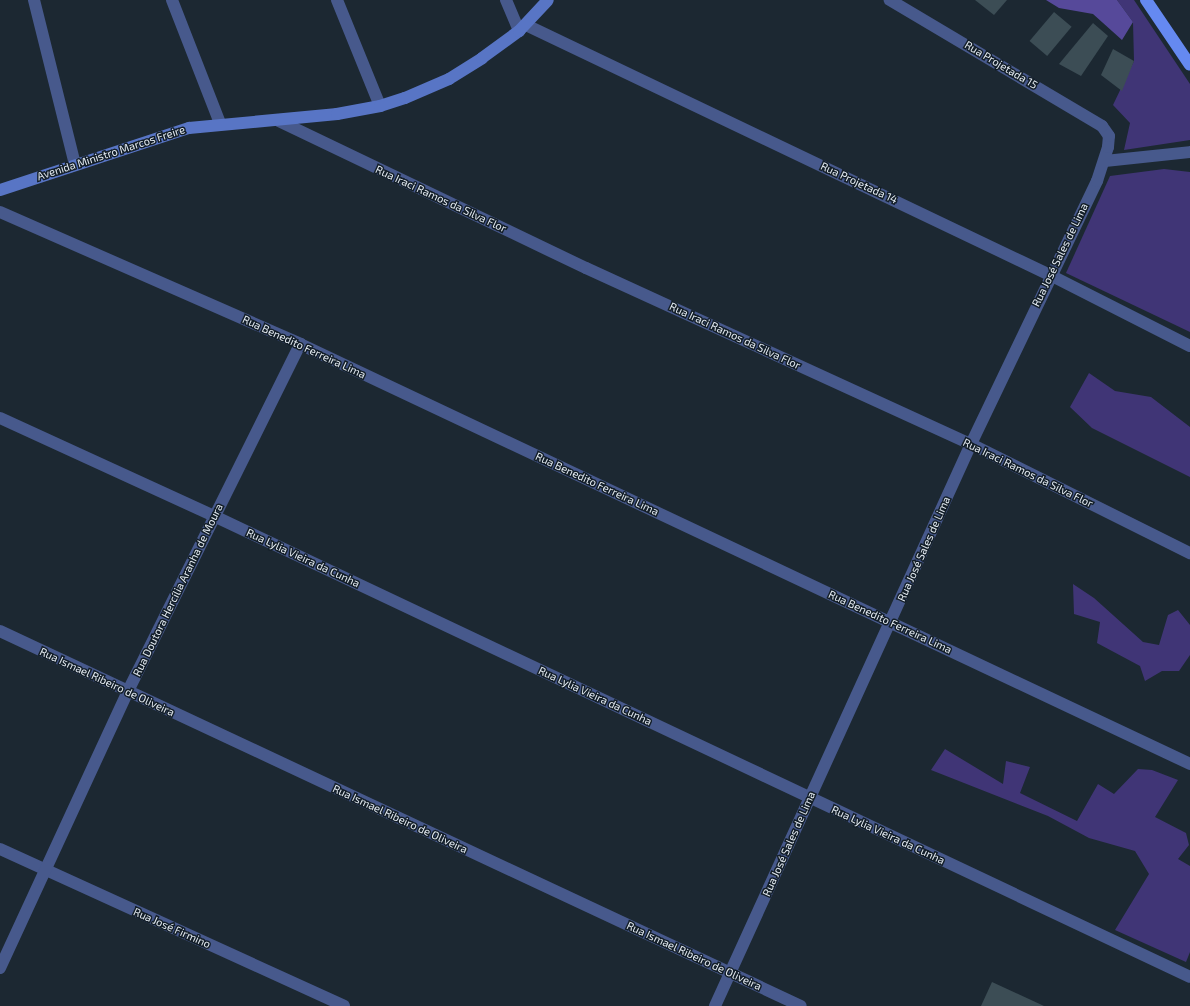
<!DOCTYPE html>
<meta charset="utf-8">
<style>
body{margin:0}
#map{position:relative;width:1190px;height:1006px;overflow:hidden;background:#1c2832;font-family:"Exo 2",sans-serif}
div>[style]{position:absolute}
.green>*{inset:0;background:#403576}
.forest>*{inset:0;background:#56499a}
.building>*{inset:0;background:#3c4d55;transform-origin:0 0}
.street>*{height:12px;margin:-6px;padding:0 6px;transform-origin:6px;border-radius:6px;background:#47598c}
.secondary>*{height:12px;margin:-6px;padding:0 6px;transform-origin:6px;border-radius:6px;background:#5875c5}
.primary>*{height:12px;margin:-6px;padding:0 6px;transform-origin:6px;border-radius:6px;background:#6589f1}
span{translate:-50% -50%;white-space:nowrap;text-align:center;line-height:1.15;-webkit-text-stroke:3px #131e28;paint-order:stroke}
.street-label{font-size:11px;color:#e5ecf3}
</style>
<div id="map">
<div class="green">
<div style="clip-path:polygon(1117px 0,1134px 0,1190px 84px,1190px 140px,1124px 150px,1130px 123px,1113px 105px,1134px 61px,1133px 22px)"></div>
<div style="clip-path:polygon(1164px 169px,1190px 172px,1190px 332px,1066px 273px,1110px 176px)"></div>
<div style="clip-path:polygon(1089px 373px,1115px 391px,1151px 397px,1190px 427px,1190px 477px,1092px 428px,1070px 407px)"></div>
<div style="clip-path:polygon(1073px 584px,1094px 598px,1143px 642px,1159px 645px,1168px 615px,1178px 610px,1190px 625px,1190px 655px,1179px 671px,1162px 671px,1145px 681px,1140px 666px,1097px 643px,1100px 622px,1074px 614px)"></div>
<div style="clip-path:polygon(945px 749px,1003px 784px,1006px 761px,1030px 767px,1020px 793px,1077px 821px,1098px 784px,1114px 794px,1138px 769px,1152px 770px,1178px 780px,1155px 817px,1186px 833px,1189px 845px,1178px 859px,1190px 866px,1190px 952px,1186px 962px,1115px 930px,1149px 874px,1135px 851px,1089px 838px,1048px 816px,931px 770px)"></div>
</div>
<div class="forest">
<div style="clip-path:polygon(1046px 0,1117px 0,1133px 22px,1122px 40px,1093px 14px,1059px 8px)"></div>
</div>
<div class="building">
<div style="clip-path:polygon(975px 0,1007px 0,994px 15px)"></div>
<div style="left:1054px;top:12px;width:23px;height:38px;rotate:40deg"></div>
<div style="clip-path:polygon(1093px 23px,1108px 36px,1081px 76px,1059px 64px)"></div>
<div style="clip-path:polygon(1113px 49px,1134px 61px,1122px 91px,1101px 75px)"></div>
<div style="clip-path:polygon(992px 982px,1044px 1006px,981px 1006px)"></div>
</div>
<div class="street">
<div style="left:34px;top:0;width:169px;rotate:76deg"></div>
<div style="left:172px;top:0;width:132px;rotate:68.7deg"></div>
<div style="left:337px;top:0;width:114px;rotate:67.9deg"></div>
<div style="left:506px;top:0;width:34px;rotate:67deg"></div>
<div style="left:526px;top:25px;width:581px;rotate:25.51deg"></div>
<div style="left:1050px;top:275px;width:157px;rotate:26.9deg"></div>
<div style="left:279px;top:121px;width:340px;rotate:25.6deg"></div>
<div style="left:586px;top:268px;width:423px;rotate:24.6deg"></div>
<div style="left:971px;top:444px;width:245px;rotate:26.5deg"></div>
<div style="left:1105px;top:161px;width:85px;rotate:-6deg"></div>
<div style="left:0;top:212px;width:328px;rotate:23.7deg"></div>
<div style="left:300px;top:344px;width:984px;rotate:25.26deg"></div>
<div style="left:0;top:418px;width:235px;rotate:24.6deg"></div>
<div style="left:214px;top:516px;width:1079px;rotate:25.28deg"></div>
<div style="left:0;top:631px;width:884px;rotate:25.09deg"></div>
<div style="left:0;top:849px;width:378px;rotate:24.5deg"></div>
<div style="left:0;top:968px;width:303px;rotate:-65.2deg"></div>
<div style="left:127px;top:693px;width:390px;rotate:-63.6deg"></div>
<div style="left:715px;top:1006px;width:618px;rotate:-65.51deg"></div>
<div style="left:971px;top:444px;width:292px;rotate:-64.4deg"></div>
<div style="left:1097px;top:181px;width:36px;rotate:-72deg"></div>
<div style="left:1108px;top:147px;width:11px;rotate:-85deg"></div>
<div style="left:1109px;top:136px;width:12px;rotate:-125deg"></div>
<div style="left:1102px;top:126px;width:247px;rotate:-149.3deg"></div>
</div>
<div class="secondary">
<div style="left:0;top:190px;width:199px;rotate:-18.2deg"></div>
<div style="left:189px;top:128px;width:149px;rotate:-5.4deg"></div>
<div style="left:337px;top:114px;width:44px;rotate:-10.5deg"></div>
<div style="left:380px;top:106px;width:26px;rotate:-18deg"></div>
<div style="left:405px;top:98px;width:48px;rotate:-23.4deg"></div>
<div style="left:449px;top:79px;width:39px;rotate:-32deg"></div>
<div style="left:482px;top:58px;width:46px;rotate:-36.1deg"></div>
<div style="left:519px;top:31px;width:42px;rotate:-46.9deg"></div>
</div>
<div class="primary">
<div style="left:1146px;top:0;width:78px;rotate:55.9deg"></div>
</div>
<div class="street-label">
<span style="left:1001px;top:65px;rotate:31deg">Rua Projetada 15</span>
<span style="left:111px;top:153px;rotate:-18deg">Avenida Ministro Marcos Freire</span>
<span style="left:859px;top:183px;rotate:25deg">Rua Projetada 14</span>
<span style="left:441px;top:199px;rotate:25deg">Rua Iraci Ramos da Silva Flor</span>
<span style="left:1060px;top:255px;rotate:-64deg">Rua José Sales de Lima</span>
<span style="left:735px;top:336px;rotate:25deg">Rua Iraci Ramos da Silva Flor</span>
<span style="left:304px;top:347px;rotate:25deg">Rua Benedito Ferreira Lima</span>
<span style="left:1028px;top:473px;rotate:26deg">Rua Iraci Ramos da Silva Flor</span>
<span style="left:597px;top:484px;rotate:25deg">Rua Benedito Ferreira Lima</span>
<span style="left:924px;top:549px;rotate:-66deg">Rua José Sales de Lima</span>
<span style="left:303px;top:558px;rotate:25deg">Rua Lylia Vieira da Cunha</span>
<span style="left:178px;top:590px;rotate:-64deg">Rua Doutora Hercília Aranha de Moura</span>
<span style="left:890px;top:622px;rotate:25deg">Rua Benedito Ferreira Lima</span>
<span style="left:107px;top:682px;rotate:25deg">Rua Ismael Ribeiro de Oliveira</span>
<span style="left:595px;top:696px;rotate:25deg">Rua Lylia Vieira da Cunha</span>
<span style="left:400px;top:819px;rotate:25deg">Rua Ismael Ribeiro de Oliveira</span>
<span style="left:888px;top:835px;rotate:25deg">Rua Lylia Vieira da Cunha</span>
<span style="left:789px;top:844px;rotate:-66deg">Rua José Sales de Lima</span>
<span style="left:172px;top:928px;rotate:24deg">Rua José Firmino</span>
<span style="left:694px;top:956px;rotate:25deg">Rua Ismael Ribeiro de Oliveira</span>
</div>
</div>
